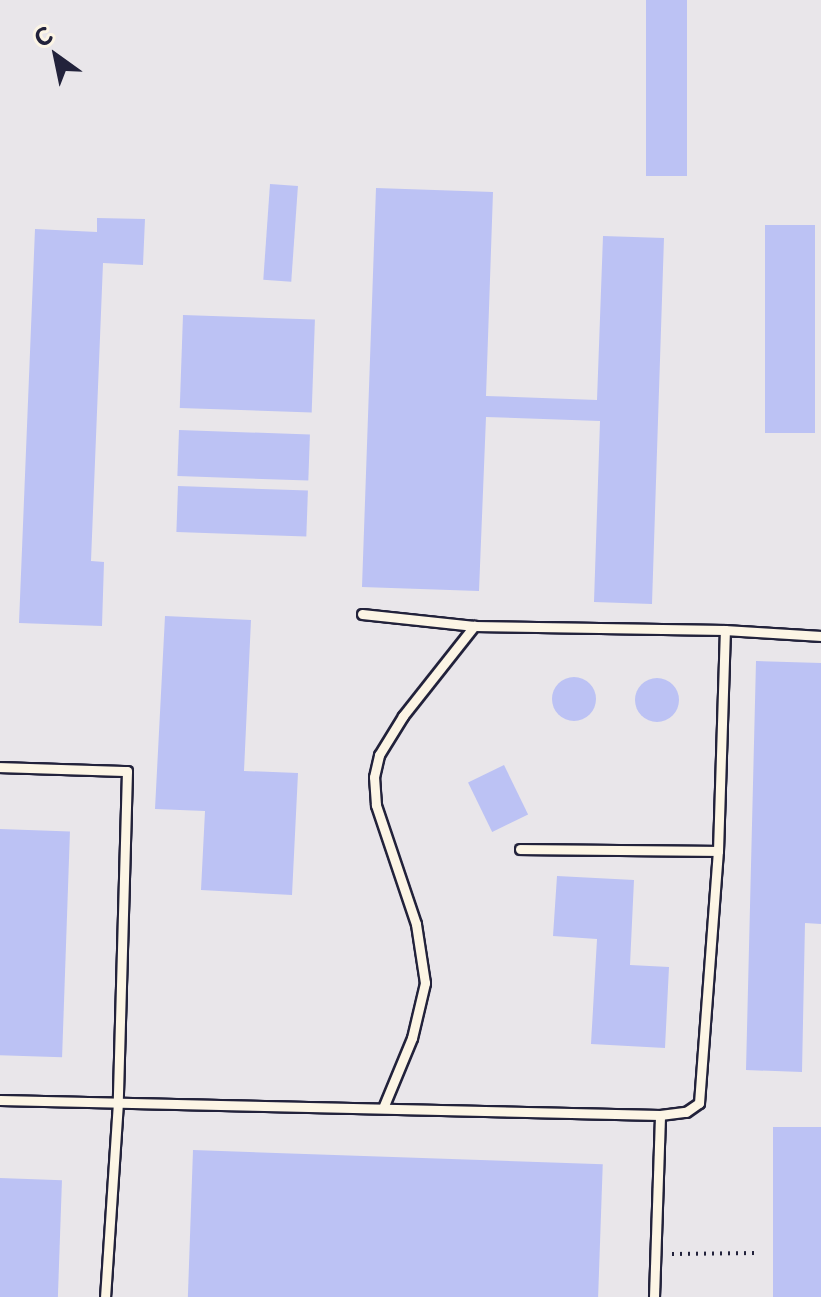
<!DOCTYPE html>
<meta charset="utf-8">
<style>
body{margin:0}
#map{position:relative;width:821px;height:1297px;overflow:hidden;background:#fcf5e5;font-family:"Playpen Sans",sans-serif}
div>[style]{position:absolute}
.built>*{inset:0;background:#e9e6ea;transform-origin:0 0}
.building>*{inset:0;background:#bcc2f4;transform-origin:0 0}
.round{border-radius:50%}
.path>*{height:4px;margin-top:-2px;transform-origin:0;background:repeating-linear-gradient(90deg,#22223b 0 2px,transparent 0 8px)}
.roads{filter:drop-shadow(2px 0 #22223b) drop-shadow(-2px 0 #22223b) drop-shadow(0 2px #22223b) drop-shadow(0 -2px #22223b)}
.lane>*{height:9px;margin:-4.5px;padding:0 4.5px;transform-origin:4.5px;border-radius:4.5px;background:#fcf5e5}
span{translate:-50% -50%;white-space:nowrap;text-align:center;line-height:1.15;-webkit-text-stroke:7px #fcf5e5;paint-order:stroke}
.north{position:absolute;left:16px;top:16px;width:80px;height:80px;-webkit-text-stroke:6px #fcf5e5;paint-order:stroke;rotate:327deg;font-size:22px;font-weight:700;line-height:32px;text-align:center;color:#22223b}
.north::after{content:'';display:block;margin:auto;width:28px;height:36px;background:#22223b;clip-path:polygon(50% 0,100% 100%,50% 72%,0 100%)}
</style>
<div id="map">
<div class="built">
<div style="left:0;top:0;width:821px;height:1297px"></div>
</div>
<div class="building">
<div style="left:646px;top:0;width:41px;height:176px"></div>
<div style="left:270px;top:184px;width:28px;height:96px;rotate:4deg"></div>
<div style="clip-path:polygon(376px 188px,493px 192px,486px 396px,597px 400px,603px 236px,664px 238px,652px 604px,594px 602px,600px 421px,486px 417px,479px 591px,362px 587px)"></div>
<div style="clip-path:polygon(97px 218px,145px 219px,143px 265px,103px 263px,91px 561px,104px 562px,102px 626px,19px 623px,35px 229px,97px 232px)"></div>
<div style="left:765px;top:225px;width:50px;height:208px"></div>
<div style="left:183px;top:315px;width:132px;height:93px;rotate:2deg"></div>
<div style="left:179px;top:430px;width:131px;height:46px;rotate:2deg"></div>
<div style="left:178px;top:486px;width:130px;height:46px;rotate:2deg"></div>
<div style="clip-path:polygon(165px 616px,251px 620px,244px 771px,298px 773px,292px 895px,201px 890px,205px 811px,155px 809px)"></div>
<div style="clip-path:polygon(756px 661px,821px 663px,821px 924px,805px 923px,802px 1072px,746px 1070px)"></div>
<div class="round" style="left:552px;top:677px;width:44px;height:44px"></div>
<div class="round" style="left:635px;top:678px;width:44px;height:44px"></div>
<div style="left:504px;top:765px;width:55px;height:40px;rotate:64deg"></div>
<div style="left:0;top:829px;width:70px;height:226px;rotate:2deg"></div>
<div style="clip-path:polygon(557px 876px,634px 880px,630px 965px,669px 967px,665px 1048px,591px 1044px,597px 939px,553px 936px)"></div>
<div style="left:773px;top:1127px;width:48px;height:170px"></div>
<div style="left:193px;top:1150px;width:410px;height:147px;rotate:2deg"></div>
<div style="left:0;top:1178px;width:62px;height:119px;rotate:2deg"></div>
</div>
<div class="path">
<div style="left:672px;top:1254px;width:84px;rotate:-0.7deg"></div>
</div>
<div class="roads">
<div class="lane">
<div style="left:362px;top:614px;width:113px;rotate:6.1deg"></div>
<div style="left:474px;top:626px;width:251px;rotate:0.9deg"></div>
<div style="left:0;top:767px;width:127px;rotate:1.8deg"></div>
<div style="left:127px;top:771px;width:331px;rotate:91.6deg"></div>
<div style="left:118px;top:1102px;width:195px;rotate:93.8deg"></div>
<div style="left:520px;top:849px;width:198px;rotate:0.6deg"></div>
<div style="left:0;top:1100px;width:660px;rotate:1.3deg"></div>
<div style="left:660px;top:1115px;width:26px;rotate:-7deg"></div>
<div style="left:686px;top:1112px;width:16px;rotate:-35deg"></div>
<div style="left:699px;top:1103px;width:253px;rotate:-85.7deg"></div>
<div style="left:718px;top:851px;width:221px;rotate:-88.2deg"></div>
<div style="left:725px;top:630px;width:96px;rotate:3.6deg"></div>
<div style="left:383px;top:1108px;width:76px;rotate:-67.5deg"></div>
<div style="left:412px;top:1038px;width:57px;rotate:-76.7deg"></div>
<div style="left:425px;top:983px;width:60px;rotate:-98.7deg"></div>
<div style="left:416px;top:924px;width:126px;rotate:-108.6deg"></div>
<div style="left:376px;top:805px;width:28px;rotate:-94deg"></div>
<div style="left:374px;top:777px;width:23px;rotate:-77deg"></div>
<div style="left:379px;top:755px;width:46px;rotate:-58.4deg"></div>
<div style="left:403px;top:716px;width:115px;rotate:-51.7deg"></div>
<div style="left:654px;top:1297px;width:182px;rotate:-88.1deg"></div>
</div>
</div>
<div class="north">С</div>
</div>
